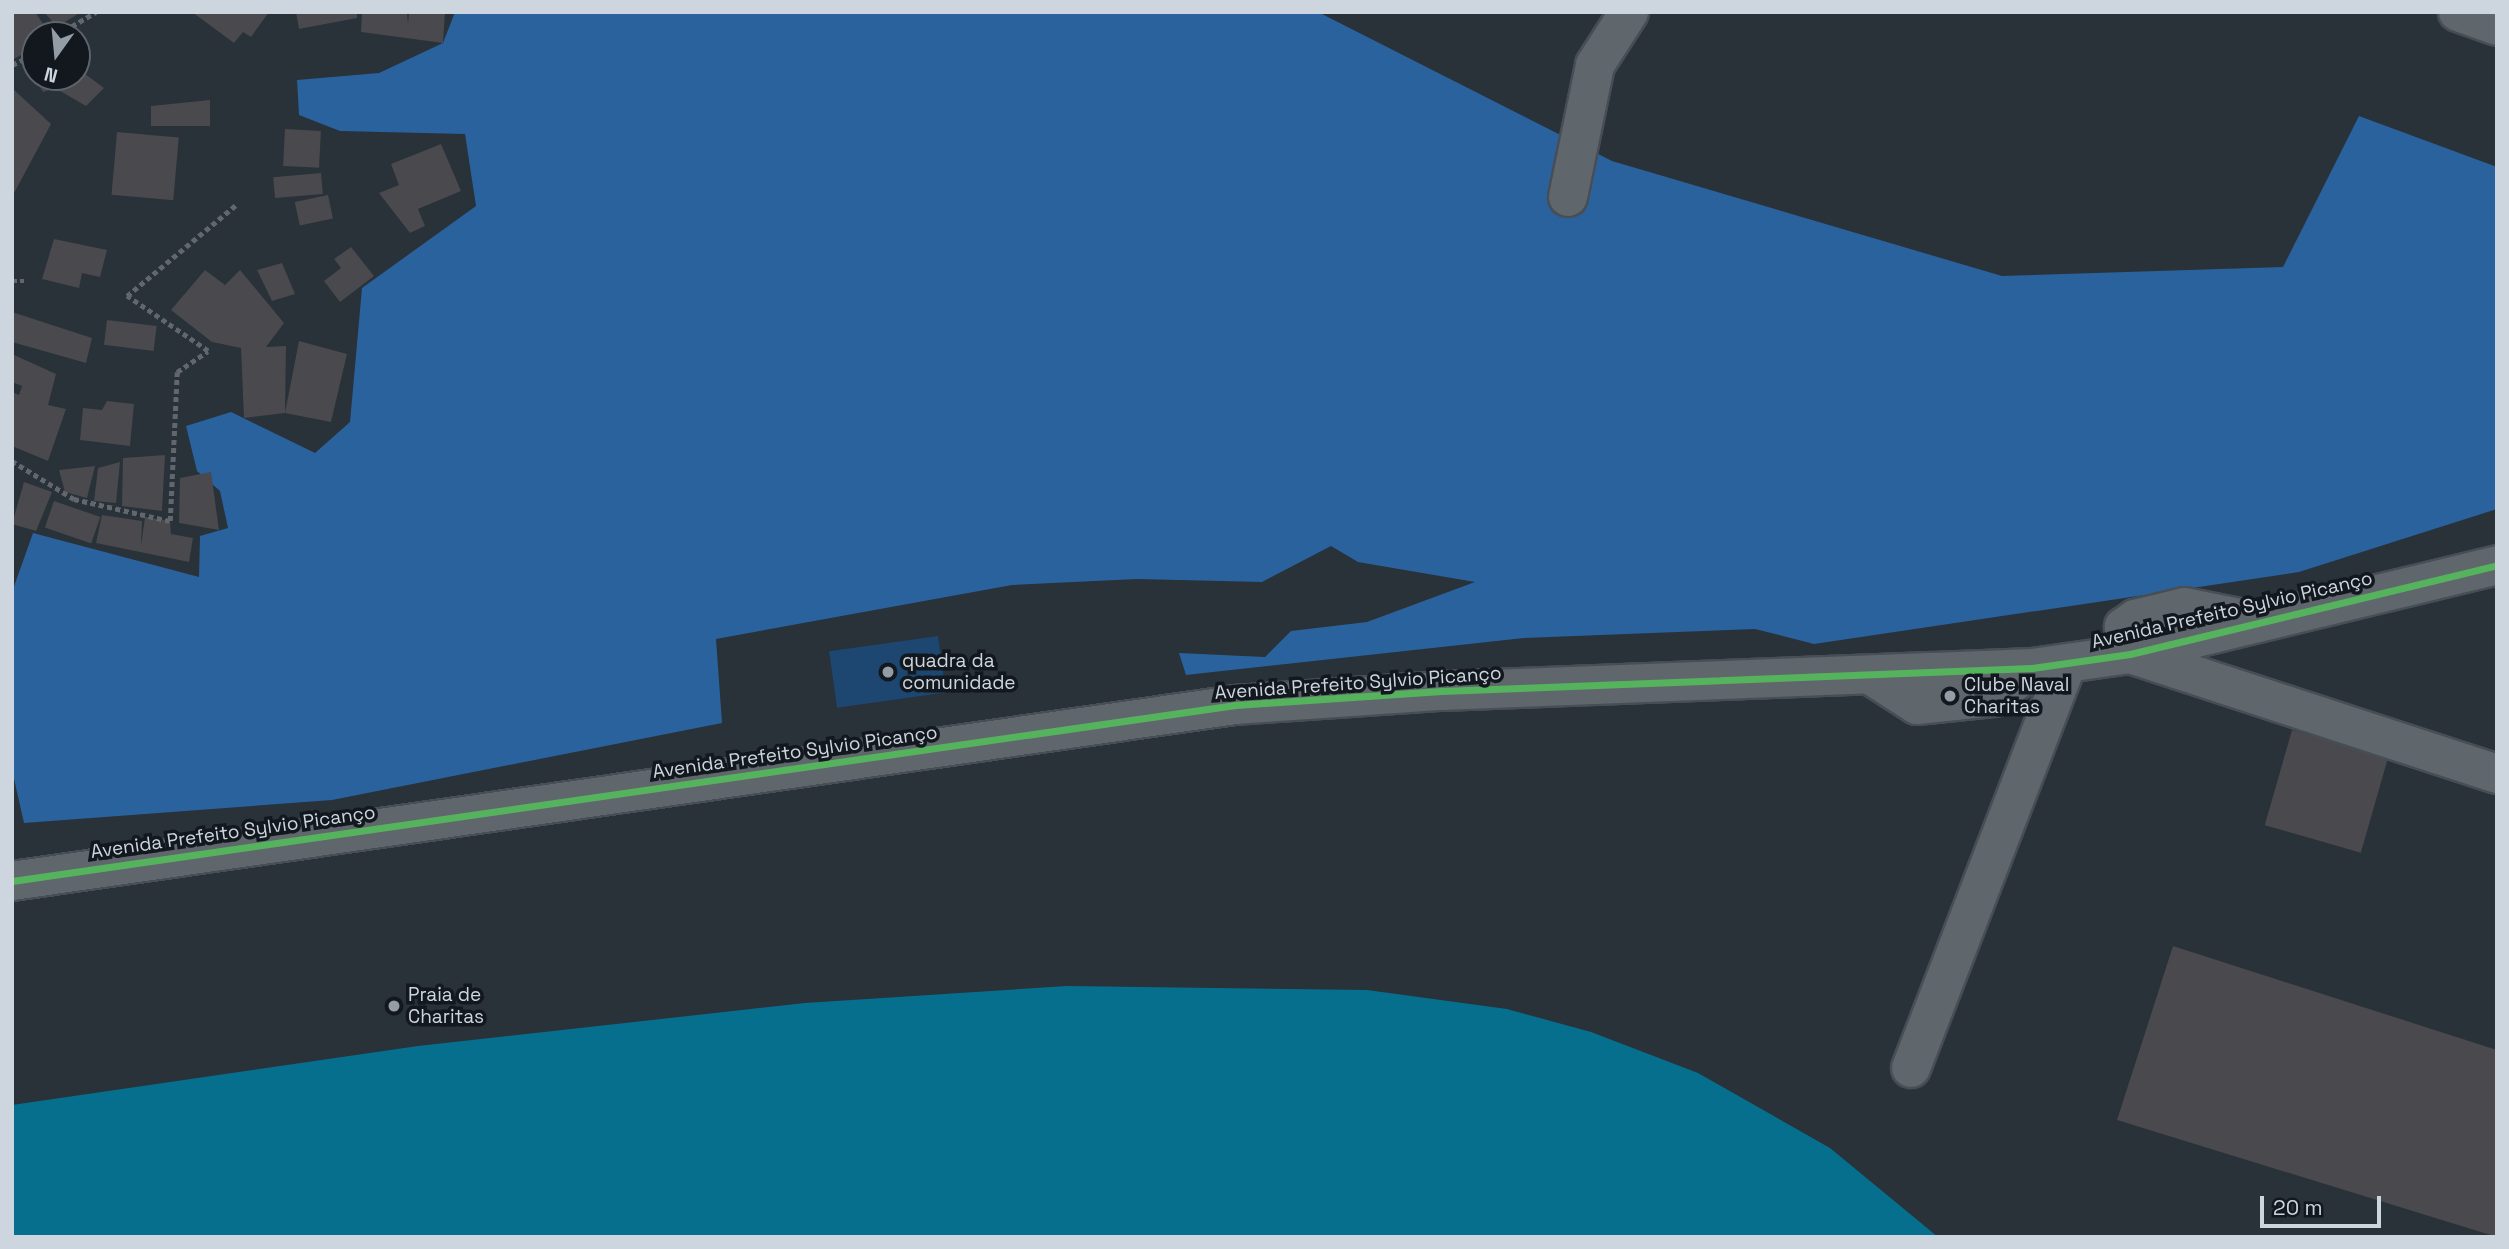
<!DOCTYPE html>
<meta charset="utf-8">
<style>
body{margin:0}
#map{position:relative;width:2509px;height:1249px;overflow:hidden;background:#293139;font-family:"Space Grotesk",sans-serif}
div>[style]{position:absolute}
.green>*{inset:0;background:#1d4670;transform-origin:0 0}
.forest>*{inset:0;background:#2a629d}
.water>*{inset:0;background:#066f8e}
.building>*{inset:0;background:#49494e;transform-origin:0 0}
.path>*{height:4.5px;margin-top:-2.25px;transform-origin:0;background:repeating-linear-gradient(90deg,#61676d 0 5px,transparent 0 8.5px)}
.roads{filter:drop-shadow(2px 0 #474e55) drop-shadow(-2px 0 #474e55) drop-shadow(0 2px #474e55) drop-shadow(0 -2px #474e55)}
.minor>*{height:38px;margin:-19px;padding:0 19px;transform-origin:19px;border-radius:19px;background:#5f666c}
.cycleway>*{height:7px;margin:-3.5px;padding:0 3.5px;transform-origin:3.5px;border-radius:3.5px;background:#56b35d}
.dots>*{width:19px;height:19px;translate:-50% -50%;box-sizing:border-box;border:4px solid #12181e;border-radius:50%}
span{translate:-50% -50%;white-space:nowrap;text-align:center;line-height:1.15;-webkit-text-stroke:7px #12181e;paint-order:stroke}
.street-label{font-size:19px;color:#cdd6df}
.poi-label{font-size:19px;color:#cdd6df}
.left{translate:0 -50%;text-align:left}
.frame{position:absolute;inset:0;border:14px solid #cdd6df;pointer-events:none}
.north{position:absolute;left:21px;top:21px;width:70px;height:70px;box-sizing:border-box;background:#12181e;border:2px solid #5d646b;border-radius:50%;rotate:195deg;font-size:19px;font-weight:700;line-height:28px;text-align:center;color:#cdd6df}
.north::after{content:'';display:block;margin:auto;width:24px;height:32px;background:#949ca5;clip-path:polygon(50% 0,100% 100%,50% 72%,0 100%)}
.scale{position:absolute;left:2260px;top:1196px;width:121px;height:32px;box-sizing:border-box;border:4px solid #cdd6df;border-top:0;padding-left:9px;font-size:21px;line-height:24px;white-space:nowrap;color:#cdd6df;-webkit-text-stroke:5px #12181e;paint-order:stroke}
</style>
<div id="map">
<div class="green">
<div style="left:938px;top:636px;width:57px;height:110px;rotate:82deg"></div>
</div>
<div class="forest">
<div style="clip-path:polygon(455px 12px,1318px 12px,1612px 161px,2002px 276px,2283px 267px,2359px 116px,2497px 167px,2497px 509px,2299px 572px,1814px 644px,1755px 629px,1524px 638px,1186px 675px,1179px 653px,1265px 657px,1291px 631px,1367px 622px,1475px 582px,1358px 562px,1331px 546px,1262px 582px,1137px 579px,1012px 585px,716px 639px,722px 723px,332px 800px,24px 823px,12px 770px,12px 592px,33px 533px,199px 577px,200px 536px,228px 528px,220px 491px,197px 471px,186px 426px,231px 412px,315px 453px,350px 422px,362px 288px,476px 206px,465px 134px,340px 131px,299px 115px,297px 80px,379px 73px,443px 43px)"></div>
</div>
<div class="water">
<div style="clip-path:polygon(1067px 986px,1367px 990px,1507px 1009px,1591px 1032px,1698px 1073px,1830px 1148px,1938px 1237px,12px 1237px,12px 1105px,418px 1046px,805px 1003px)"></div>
</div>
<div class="building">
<div style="clip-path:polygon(12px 12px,35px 12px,50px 34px,35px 35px,35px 47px,12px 60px)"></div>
<div style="clip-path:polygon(44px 12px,81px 12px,57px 27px)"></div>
<div style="clip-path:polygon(192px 12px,269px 12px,251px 37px,243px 32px,234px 43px)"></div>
<div style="clip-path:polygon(296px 12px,357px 12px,357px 18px,299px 29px)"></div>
<div style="clip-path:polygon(362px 12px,407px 12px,408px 24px,409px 12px,445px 12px,443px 43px,361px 32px)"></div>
<div style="clip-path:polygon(31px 58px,35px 77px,77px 77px,77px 68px,104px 88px,86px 106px,55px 88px,43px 92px,25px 62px)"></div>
<div style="clip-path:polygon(12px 88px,51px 124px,12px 197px)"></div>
<div style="clip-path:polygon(210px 100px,210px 126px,151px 126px,151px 106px)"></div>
<div style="left:285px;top:129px;width:36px;height:37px;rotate:3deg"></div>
<div style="left:117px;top:132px;width:62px;height:63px;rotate:5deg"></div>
<div style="clip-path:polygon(441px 144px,461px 191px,418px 209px,425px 226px,410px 233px,379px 193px,399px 185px,391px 164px)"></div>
<div style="left:321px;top:173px;width:21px;height:48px;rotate:85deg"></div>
<div style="left:328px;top:195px;width:24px;height:34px;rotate:78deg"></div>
<div style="clip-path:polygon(54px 239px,107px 250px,100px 277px,82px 273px,79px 288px,42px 279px)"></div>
<div style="clip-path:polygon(351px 247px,374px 276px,340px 302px,324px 281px,341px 268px,334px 259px)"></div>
<div style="clip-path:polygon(282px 263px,295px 294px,272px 301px,257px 270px)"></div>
<div style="clip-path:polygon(205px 270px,225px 285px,240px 270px,284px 323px,266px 347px,286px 346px,285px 413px,299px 341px,347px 354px,331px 422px,285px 413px,244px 418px,241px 348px,212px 342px,171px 310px)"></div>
<div style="clip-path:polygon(12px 312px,92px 338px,86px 363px,12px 342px)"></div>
<div style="left:107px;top:320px;width:50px;height:25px;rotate:7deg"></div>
<div style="clip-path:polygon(12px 354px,56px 374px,48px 405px,66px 409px,48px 461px,12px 446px,12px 392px,19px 395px,22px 386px,12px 382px)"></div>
<div style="clip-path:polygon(107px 401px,134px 404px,130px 446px,80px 440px,83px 408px,102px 410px)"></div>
<div style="clip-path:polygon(165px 455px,162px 511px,122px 506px,123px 458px)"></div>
<div style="clip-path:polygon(120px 462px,116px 503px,94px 501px,98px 468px)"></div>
<div style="clip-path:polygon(95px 466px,87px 498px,65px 492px,59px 470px)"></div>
<div style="clip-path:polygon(211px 472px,219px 530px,179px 523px,180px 478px)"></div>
<div style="clip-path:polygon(24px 482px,52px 492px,36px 531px,12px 524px)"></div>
<div style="left:54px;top:501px;width:49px;height:28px;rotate:19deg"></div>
<div style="clip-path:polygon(102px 515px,142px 521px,141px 546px,145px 517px,170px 521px,171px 534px,193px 538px,189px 562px,96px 543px)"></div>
<div style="left:2292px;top:730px;width:100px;height:99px;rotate:16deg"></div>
<div style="clip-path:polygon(2173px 946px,2497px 1050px,2497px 1237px,2117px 1120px)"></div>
</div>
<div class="path">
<div style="left:57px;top:35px;width:45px;rotate:-30.5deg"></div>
<div style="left:12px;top:65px;width:25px;rotate:-26deg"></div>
<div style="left:12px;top:281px;width:12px"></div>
<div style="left:12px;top:461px;width:73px;rotate:31.5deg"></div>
<div style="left:74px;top:499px;width:98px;rotate:12.9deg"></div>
<div style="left:170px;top:521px;width:149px;rotate:-87.3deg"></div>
<div style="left:177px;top:372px;width:37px;rotate:-34deg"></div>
<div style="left:208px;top:351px;width:98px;rotate:-145.8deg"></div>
<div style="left:127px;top:296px;width:143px;rotate:-39.9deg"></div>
</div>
<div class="roads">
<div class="minor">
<div style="left:2458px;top:12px;width:41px;rotate:19.7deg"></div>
<div style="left:1568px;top:197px;width:135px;rotate:-78.4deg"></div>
<div style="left:1595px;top:65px;width:63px;rotate:-57.3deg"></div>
<div style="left:2130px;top:654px;width:386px;rotate:18.1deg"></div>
<div style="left:2130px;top:654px;width:28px;rotate:-103deg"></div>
<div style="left:2124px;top:627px;width:14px;rotate:-36deg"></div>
<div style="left:2135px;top:619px;width:51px;rotate:-13.5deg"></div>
<div style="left:2185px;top:607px;width:65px;rotate:11.5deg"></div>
<div style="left:1875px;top:678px;width:50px;rotate:32.7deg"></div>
<div style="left:1917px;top:705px;width:77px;rotate:-5.9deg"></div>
<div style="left:1994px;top:697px;width:45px;rotate:-36.9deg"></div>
<div style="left:12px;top:881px;width:1236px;rotate:-8.19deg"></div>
<div style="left:1235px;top:705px;width:207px;rotate:-3.9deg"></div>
<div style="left:1442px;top:691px;width:590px;rotate:-2.23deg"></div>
<div style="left:2032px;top:668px;width:99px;rotate:-8.1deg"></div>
<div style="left:2130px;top:654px;width:378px;rotate:-13.6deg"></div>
<div style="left:1911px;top:1068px;width:434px;rotate:-68.9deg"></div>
</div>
</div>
<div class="cycleway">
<div style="left:12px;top:881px;width:1236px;rotate:-8.19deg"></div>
<div style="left:1235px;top:705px;width:207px;rotate:-3.9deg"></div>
<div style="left:1442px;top:691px;width:590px;rotate:-2.23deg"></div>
<div style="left:2032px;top:668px;width:99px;rotate:-8.1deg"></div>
<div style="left:2130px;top:654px;width:378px;rotate:-13.6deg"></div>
</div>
<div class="dots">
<div style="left:888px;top:672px;background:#949ca5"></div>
<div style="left:1950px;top:696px;background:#949ca5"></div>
<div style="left:394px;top:1006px;background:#949ca5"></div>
</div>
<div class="street-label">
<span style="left:2232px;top:610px;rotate:-13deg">Avenida Prefeito Sylvio Picanço</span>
<span style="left:1358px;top:683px;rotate:-4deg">Avenida Prefeito Sylvio Picanço</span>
<span style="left:795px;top:752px;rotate:-8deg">Avenida Prefeito Sylvio Picanço</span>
<span style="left:233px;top:832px;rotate:-8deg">Avenida Prefeito Sylvio Picanço</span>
</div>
<div class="poi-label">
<span class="left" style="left:902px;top:672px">quadra da<br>comunidade</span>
<span class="left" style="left:1964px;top:696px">Clube Naval<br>Charitas</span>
<span class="left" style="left:408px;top:1006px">Praia de<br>Charitas</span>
</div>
<div class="frame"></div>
<div class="north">N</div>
<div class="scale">20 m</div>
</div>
